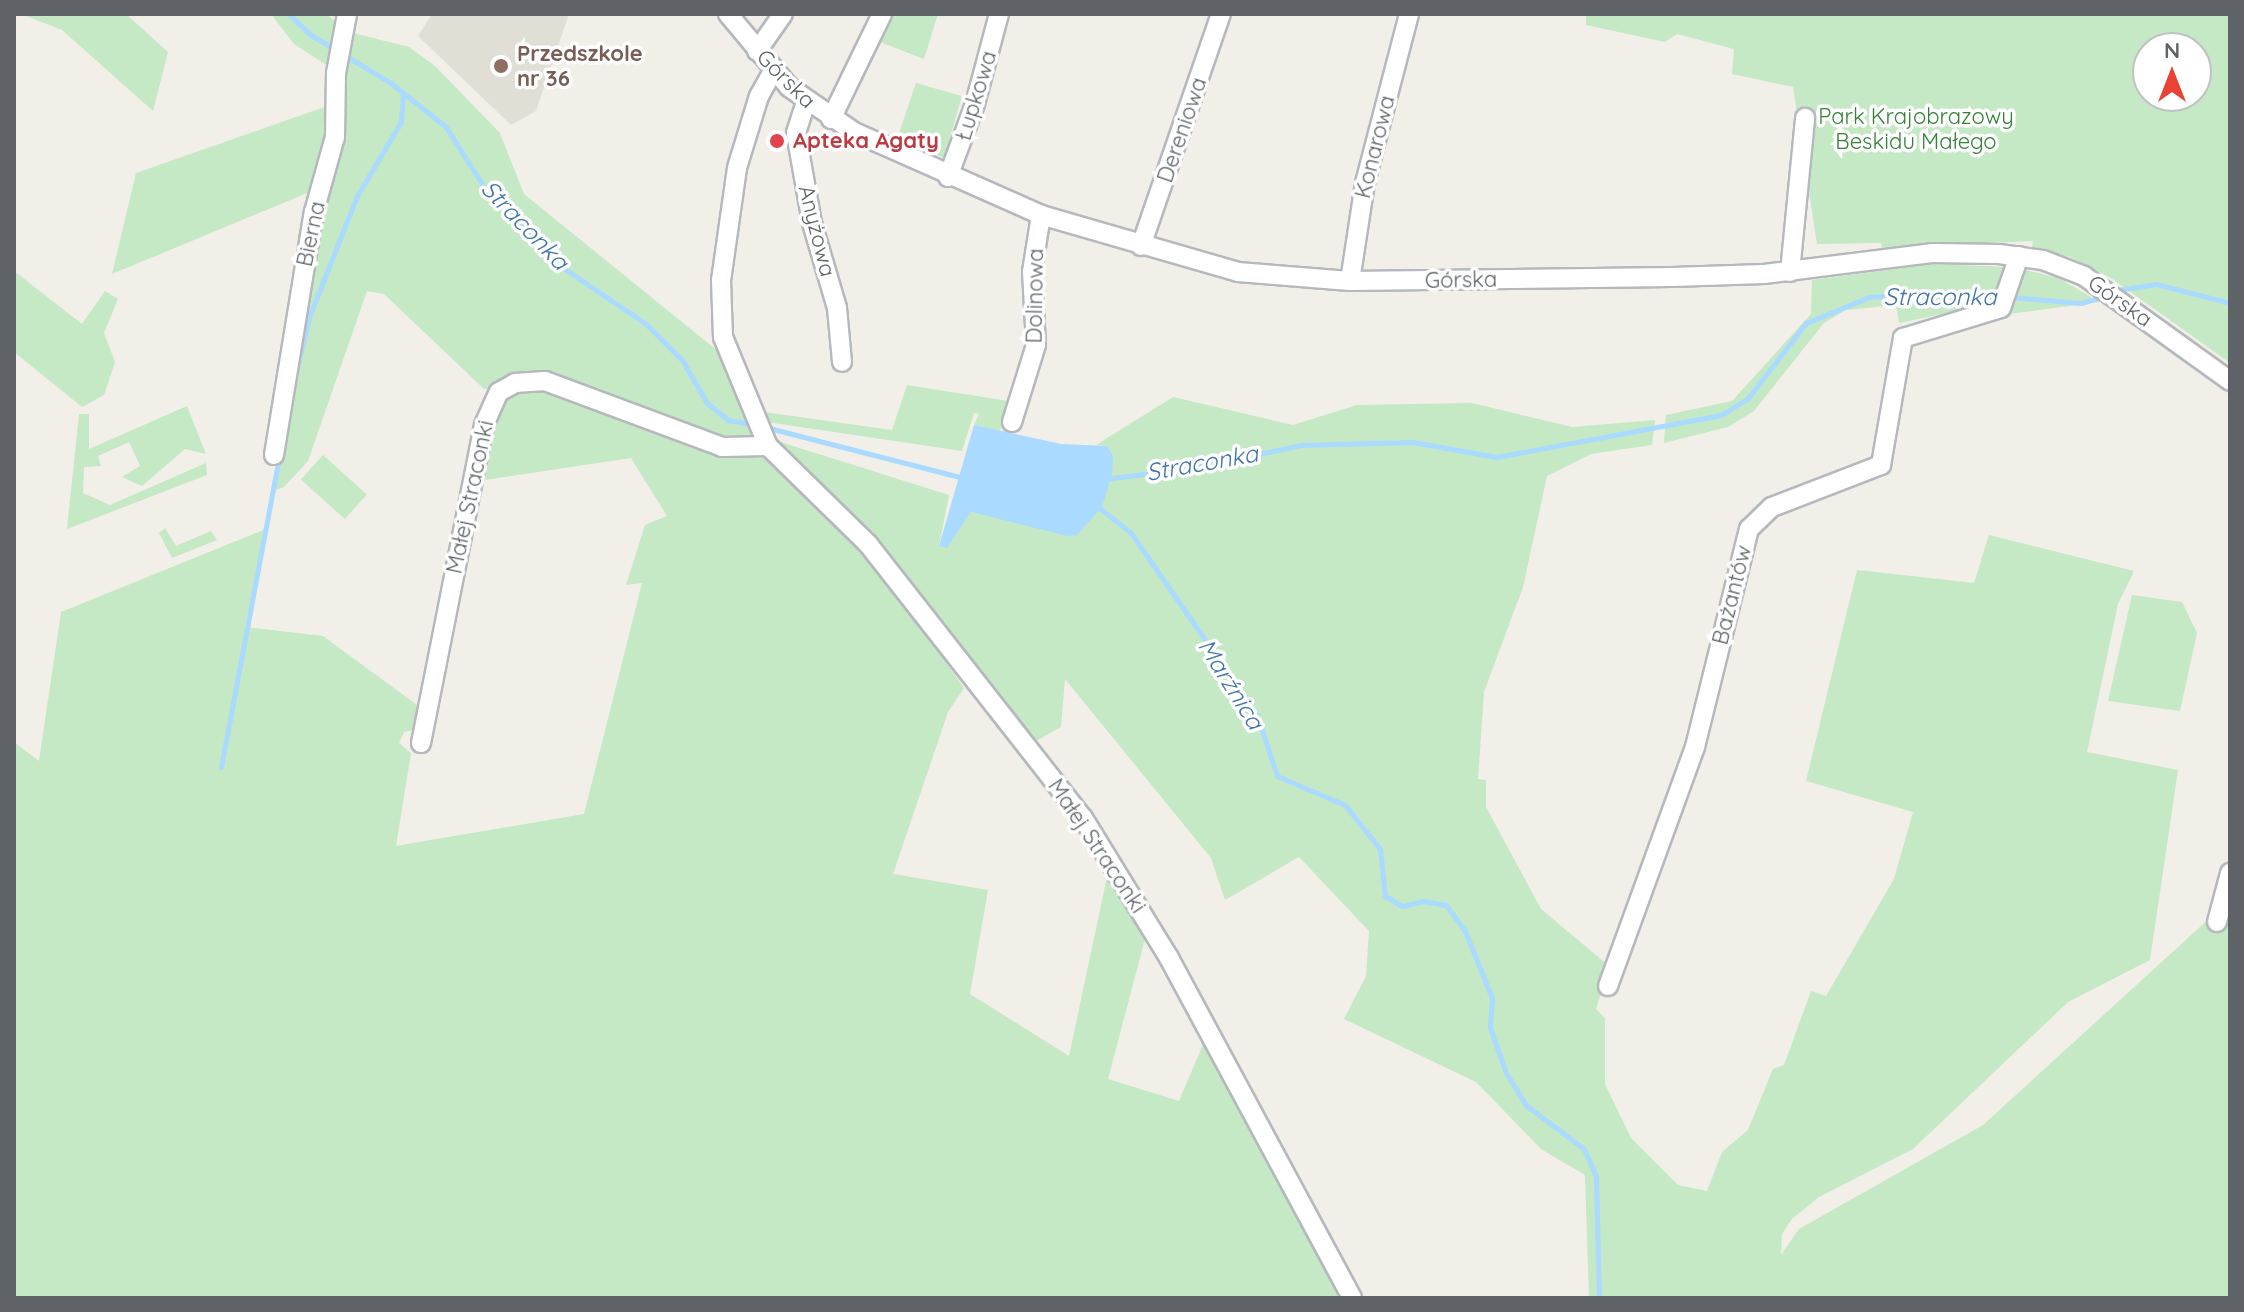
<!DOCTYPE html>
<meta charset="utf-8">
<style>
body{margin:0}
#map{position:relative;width:2244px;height:1312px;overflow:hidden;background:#f1efe8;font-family:Quicksand,sans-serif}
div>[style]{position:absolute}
.education>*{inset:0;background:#e1ded6}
.green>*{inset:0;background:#c5e8c5;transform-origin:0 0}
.water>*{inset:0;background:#aadaff}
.stream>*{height:5px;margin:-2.5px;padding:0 2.5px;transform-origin:2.5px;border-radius:2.5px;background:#aadaff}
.roads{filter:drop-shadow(2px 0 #b5b8bc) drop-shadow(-2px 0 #b5b8bc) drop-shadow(0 2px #b5b8bc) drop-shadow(0 -2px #b5b8bc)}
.minor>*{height:18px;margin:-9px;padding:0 9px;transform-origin:9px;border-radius:9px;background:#fff}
.dots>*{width:22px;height:22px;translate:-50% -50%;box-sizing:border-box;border:4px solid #fff;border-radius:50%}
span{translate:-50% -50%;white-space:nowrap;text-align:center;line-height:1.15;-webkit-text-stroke:7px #fff;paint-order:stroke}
.education-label{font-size:22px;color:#785e54;font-weight:700}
.left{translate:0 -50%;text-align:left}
.street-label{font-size:22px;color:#5f6368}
.park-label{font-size:22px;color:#348238}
.health-label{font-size:22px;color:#be3a42;font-weight:700}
.water-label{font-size:24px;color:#4174aa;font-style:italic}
.frame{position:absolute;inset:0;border:16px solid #5f6368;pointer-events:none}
.north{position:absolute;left:2132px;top:32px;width:80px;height:80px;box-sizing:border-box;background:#fff;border:2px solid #bfc1c3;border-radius:50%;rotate:0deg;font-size:22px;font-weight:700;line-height:32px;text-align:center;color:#5f6368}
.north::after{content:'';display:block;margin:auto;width:28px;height:36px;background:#ea4335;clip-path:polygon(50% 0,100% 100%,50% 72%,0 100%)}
</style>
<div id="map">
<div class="education">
<div style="clip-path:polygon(432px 14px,569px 14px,536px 111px,511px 125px,418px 36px)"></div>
</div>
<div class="green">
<div style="clip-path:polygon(21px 14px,126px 14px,168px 52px,153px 111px,62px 30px)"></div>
<div style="clip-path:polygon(271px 14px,326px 14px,342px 27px,331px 68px,294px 44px)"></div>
<div style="clip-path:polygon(885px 14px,938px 14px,924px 59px,875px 40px)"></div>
<div style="clip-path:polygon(evenodd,1586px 14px,2230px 14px,2230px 363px,2111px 278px,2070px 257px,2032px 247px,2033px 241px,1882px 248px,1881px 243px,1817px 244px,1793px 87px,1732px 74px,1734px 49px,1677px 34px,1665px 42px,1586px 25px,1586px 14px,2148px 48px,2196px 48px,2196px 96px,2148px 96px,2148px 48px)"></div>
<div style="clip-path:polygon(353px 33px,409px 47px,435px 66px,500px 133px,524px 194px,719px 352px,757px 431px,753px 438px,732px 442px,557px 379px,484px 389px,384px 294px,367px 291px,308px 461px,284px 487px,272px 491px)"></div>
<div style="clip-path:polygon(916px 83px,962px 96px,944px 158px,898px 136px)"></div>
<div style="clip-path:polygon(333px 104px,317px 189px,112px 274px,136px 173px)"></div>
<div style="clip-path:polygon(1934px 264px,2008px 267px,1999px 302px,1899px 323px,1896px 305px,1846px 310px,1824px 323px,1754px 411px,1728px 427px,1664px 443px,1666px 415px,1732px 401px,1811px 314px,1812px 280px)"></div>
<div style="clip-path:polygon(2022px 269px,2058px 278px,2100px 302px,2009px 314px)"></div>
<div style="clip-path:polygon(14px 271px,82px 324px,105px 291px,118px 299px,104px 333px,115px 362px,104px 395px,82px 407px,14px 352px)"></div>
<div style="clip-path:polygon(533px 384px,733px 454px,765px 458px,868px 553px,964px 688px,948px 712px,893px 874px,988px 890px,970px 994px,1069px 1056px,1107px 877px,1081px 837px,1085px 836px,1181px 992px,1179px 998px,1145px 939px,1108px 1079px,1179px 1101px,1207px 1035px,1344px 1298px,14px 1298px,14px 742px,39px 761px,61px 612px,266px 529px,245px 627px,323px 636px,421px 708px,417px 729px,404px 732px,399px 743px,411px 753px,396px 846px,584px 814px,642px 583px,626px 585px,645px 525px,667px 516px,631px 458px,478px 481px,502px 396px)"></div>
<div style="clip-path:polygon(907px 385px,1008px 401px,1000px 431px,974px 425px,979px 414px,974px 413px,962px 451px,767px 422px,764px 412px,892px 430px)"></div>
<div style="clip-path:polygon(1173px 397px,1293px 425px,1357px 405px,1472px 403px,1572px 427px,1655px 420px,1652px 445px,1591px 454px,1547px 476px,1523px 587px,1484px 692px,1478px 779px,1486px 780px,1486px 807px,1541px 909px,1609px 966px,1596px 1009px,1605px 1018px,1605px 1084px,1631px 1138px,1678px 1185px,1707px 1191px,1722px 1152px,1748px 1130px,1773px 1069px,1784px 1065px,1811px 991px,1826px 996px,1894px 879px,1913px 812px,1806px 781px,1857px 570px,1974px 583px,1989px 535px,2134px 571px,2118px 604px,2087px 752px,2178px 770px,2150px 960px,2068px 1002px,1913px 1149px,1819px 1197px,1792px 1219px,1782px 1234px,1781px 1255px,1799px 1229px,1983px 1125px,2212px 916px,2230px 917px,2230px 1298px,1589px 1298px,1585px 1175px,1541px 1149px,1476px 1082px,1344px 1019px,1366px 976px,1369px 931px,1299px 857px,1225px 900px,1211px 858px,1065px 679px,1061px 727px,1036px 741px,1003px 707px,935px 619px,935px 611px,921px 602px,774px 440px,949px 495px,939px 546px,971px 512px,1077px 535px,1107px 446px,1096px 445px)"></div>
<div style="clip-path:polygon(187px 406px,206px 454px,185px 449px,142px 486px,122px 477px,140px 466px,129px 442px,98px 456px,101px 466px,84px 467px,83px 493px,110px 505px,206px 463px,207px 475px,67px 529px,79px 414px,89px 414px,89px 449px)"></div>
<div style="left:323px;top:455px;width:59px;height:33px;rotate:42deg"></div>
<div style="clip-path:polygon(165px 528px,176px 546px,211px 531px,217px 540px,172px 558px,159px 533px)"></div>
<div style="clip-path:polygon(2132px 595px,2182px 602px,2197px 633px,2180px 711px,2108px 701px)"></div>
</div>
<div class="water">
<div style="clip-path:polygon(974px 425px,1061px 444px,1107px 446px,1113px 456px,1112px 474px,1102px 507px,1077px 535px,1067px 536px,971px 512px,947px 548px,939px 546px)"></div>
</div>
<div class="stream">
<div style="left:289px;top:14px;width:30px;rotate:44deg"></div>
<div style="left:311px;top:35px;width:93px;rotate:31deg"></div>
<div style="left:391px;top:83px;width:70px;rotate:38.7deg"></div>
<div style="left:446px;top:127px;width:71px;rotate:57.7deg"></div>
<div style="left:484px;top:187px;width:108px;rotate:46.1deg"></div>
<div style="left:559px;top:265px;width:105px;rotate:34.1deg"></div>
<div style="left:646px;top:324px;width:51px;rotate:45deg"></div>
<div style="left:682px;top:360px;width:50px;rotate:59.8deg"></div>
<div style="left:707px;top:403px;width:27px;rotate:39deg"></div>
<div style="left:728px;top:420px;width:27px;rotate:10deg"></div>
<div style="left:2111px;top:291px;width:46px;rotate:-8.8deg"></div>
<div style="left:2156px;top:284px;width:76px;rotate:14.4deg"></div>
<div style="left:2010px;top:297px;width:71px;rotate:4.8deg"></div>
<div style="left:2081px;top:303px;width:22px;rotate:-16deg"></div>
<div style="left:294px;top:381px;width:66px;rotate:-76.8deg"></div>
<div style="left:309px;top:317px;width:130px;rotate:-68.4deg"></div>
<div style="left:357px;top:196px;width:86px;rotate:-59.3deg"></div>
<div style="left:401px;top:122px;width:29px;rotate:-86deg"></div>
<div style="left:765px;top:427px;width:205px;rotate:14.4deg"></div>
<div style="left:1105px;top:479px;width:87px;rotate:-7.3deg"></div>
<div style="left:1191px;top:468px;width:112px;rotate:-11.8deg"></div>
<div style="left:1301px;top:445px;width:111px;rotate:-1.5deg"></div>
<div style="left:1412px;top:442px;width:86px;rotate:10deg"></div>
<div style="left:1497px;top:457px;width:228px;rotate:-10.6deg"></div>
<div style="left:1721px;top:415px;width:32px;rotate:-32deg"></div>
<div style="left:1748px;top:398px;width:95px;rotate:-52.3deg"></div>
<div style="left:1806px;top:323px;width:68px;rotate:-22.4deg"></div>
<div style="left:1869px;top:297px;width:78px;rotate:-3.7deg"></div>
<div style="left:1947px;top:292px;width:53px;rotate:3.2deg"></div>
<div style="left:1097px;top:506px;width:43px;rotate:38.5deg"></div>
<div style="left:1131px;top:533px;width:221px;rotate:55.3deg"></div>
<div style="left:1257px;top:715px;width:64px;rotate:71.8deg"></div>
<div style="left:1277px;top:776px;width:74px;rotate:23.1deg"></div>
<div style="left:1345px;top:805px;width:56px;rotate:51.5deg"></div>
<div style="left:1380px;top:849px;width:47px;rotate:83.9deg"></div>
<div style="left:1385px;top:896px;width:20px;rotate:30deg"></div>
<div style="left:1402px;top:906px;width:22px;rotate:-13deg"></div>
<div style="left:1423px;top:901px;width:23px;rotate:10deg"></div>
<div style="left:1446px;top:905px;width:32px;rotate:54deg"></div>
<div style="left:1465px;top:931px;width:72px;rotate:68.1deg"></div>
<div style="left:1492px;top:998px;width:30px;rotate:94deg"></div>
<div style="left:1490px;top:1028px;width:48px;rotate:70.4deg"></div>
<div style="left:1506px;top:1073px;width:39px;rotate:58deg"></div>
<div style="left:1527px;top:1106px;width:71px;rotate:37deg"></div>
<div style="left:1584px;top:1149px;width:30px;rotate:66deg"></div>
<div style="left:1596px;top:1176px;width:122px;rotate:88.6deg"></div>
<div style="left:221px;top:767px;width:315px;rotate:-79.4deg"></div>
</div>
<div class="roads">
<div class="minor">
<div style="left:728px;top:14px;width:95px;rotate:50.1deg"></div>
<div style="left:789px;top:87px;width:79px;rotate:34.7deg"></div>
<div style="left:854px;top:132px;width:205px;rotate:23.9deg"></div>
<div style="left:1041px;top:215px;width:205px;rotate:16.1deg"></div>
<div style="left:1238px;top:272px;width:112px;rotate:4.6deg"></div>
<div style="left:1350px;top:281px;width:322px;rotate:-0.7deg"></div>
<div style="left:1672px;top:277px;width:92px;rotate:-1.9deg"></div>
<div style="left:1764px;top:274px;width:169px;rotate:-7.1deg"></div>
<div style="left:1932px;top:253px;width:67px;rotate:0.9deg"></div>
<div style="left:1999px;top:254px;width:44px;rotate:7.8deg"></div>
<div style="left:2043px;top:260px;width:44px;rotate:21.3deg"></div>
<div style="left:2084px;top:276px;width:180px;rotate:35.7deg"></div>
<div style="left:757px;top:51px;width:45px;rotate:-54.9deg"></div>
<div style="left:773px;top:71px;width:29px;rotate:119deg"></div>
<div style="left:759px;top:96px;width:75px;rotate:107deg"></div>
<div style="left:737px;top:168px;width:113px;rotate:98.1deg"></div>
<div style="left:721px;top:280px;width:57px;rotate:88deg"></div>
<div style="left:723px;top:337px;width:118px;rotate:67.6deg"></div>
<div style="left:768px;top:446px;width:140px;rotate:44.4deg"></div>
<div style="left:868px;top:544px;width:348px;rotate:51.9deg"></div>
<div style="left:1083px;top:818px;width:164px;rotate:58.4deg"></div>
<div style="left:1169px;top:958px;width:386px;rotate:61.7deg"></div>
<div style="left:806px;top:102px;width:33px;rotate:108deg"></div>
<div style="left:796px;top:133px;width:91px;rotate:79.9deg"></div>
<div style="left:812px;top:223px;width:89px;rotate:73.6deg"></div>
<div style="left:837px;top:308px;width:54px;rotate:84.7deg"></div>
<div style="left:831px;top:119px;width:117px;rotate:-64.1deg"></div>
<div style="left:948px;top:177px;width:78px;rotate:-69.7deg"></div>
<div style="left:975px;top:104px;width:93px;rotate:-75.1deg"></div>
<div style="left:1141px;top:246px;width:245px;rotate:-71deg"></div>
<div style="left:1790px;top:272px;width:155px;rotate:-84.4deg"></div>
<div style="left:1350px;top:281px;width:99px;rotate:-81.3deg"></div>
<div style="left:1365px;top:183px;width:175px;rotate:-75.4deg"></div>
<div style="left:1012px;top:422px;width:81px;rotate:-72.7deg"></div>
<div style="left:1036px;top:345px;width:73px;rotate:-93.1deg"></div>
<div style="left:1032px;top:272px;width:58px;rotate:-81deg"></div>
<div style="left:274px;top:455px;width:246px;rotate:-80.7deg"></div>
<div style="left:314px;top:212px;width:78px;rotate:-74.4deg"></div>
<div style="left:335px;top:137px;width:64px;rotate:-89.1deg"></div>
<div style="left:336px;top:73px;width:60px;rotate:-79.4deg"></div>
<div style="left:421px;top:743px;width:324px;rotate:-78.8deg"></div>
<div style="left:484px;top:425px;width:36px;rotate:-66deg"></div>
<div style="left:499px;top:392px;width:18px;rotate:-29deg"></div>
<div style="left:515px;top:383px;width:30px;rotate:-4deg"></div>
<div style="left:545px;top:381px;width:189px;rotate:20.4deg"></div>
<div style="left:722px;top:447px;width:46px;rotate:-1.2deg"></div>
<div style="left:2217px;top:922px;width:51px;rotate:-75.1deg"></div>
<div style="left:1608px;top:986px;width:254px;rotate:-70deg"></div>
<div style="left:1695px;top:747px;width:225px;rotate:-76.1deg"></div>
<div style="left:1749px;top:529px;width:32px;rotate:-44deg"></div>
<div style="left:1772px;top:507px;width:117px;rotate:-21.1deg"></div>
<div style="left:1881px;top:465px;width:129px;rotate:-80.2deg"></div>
<div style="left:1903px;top:338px;width:102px;rotate:-17deg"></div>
<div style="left:2001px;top:308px;width:55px;rotate:-70.9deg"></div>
</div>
</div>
<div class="dots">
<div style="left:501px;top:66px;background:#8d6e63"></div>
<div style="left:777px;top:141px;background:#e0444e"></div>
</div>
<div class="education-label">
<span class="left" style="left:517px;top:66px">Przedszkole<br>nr 36</span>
</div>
<div class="street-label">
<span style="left:786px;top:79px;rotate:45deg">Górska</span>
<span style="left:976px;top:96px;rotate:-73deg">Łupkowa</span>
<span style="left:1182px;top:130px;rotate:-71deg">Dereniowa</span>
<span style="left:1375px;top:147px;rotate:-76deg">Konarowa</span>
<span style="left:817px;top:231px;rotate:76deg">Anyżowa</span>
<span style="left:311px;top:234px;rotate:-78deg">Bierna</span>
<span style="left:1461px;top:280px;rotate:-1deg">Górska</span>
<span style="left:1035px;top:296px;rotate:-89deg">Dolinowa</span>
<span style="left:2120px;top:301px;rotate:35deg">Górska</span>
<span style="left:470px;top:497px;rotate:-78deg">Małej Straconki</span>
<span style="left:1732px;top:595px;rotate:-76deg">Bażantów</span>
<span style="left:1097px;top:846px;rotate:56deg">Małej Straconki</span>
</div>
<div class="park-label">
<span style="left:1916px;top:129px">Park Krajobrazowy<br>Beskidu Małego</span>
</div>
<div class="health-label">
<span class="left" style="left:793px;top:141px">Apteka Agaty</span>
</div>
<div class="water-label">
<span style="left:525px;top:225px;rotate:46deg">Straconka</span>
<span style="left:1940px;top:297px">Straconka</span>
<span style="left:1202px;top:463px;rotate:-10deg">Straconka</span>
<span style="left:1231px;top:684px;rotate:58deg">Marźnica</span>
</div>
<div class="frame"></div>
<div class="north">N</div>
</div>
